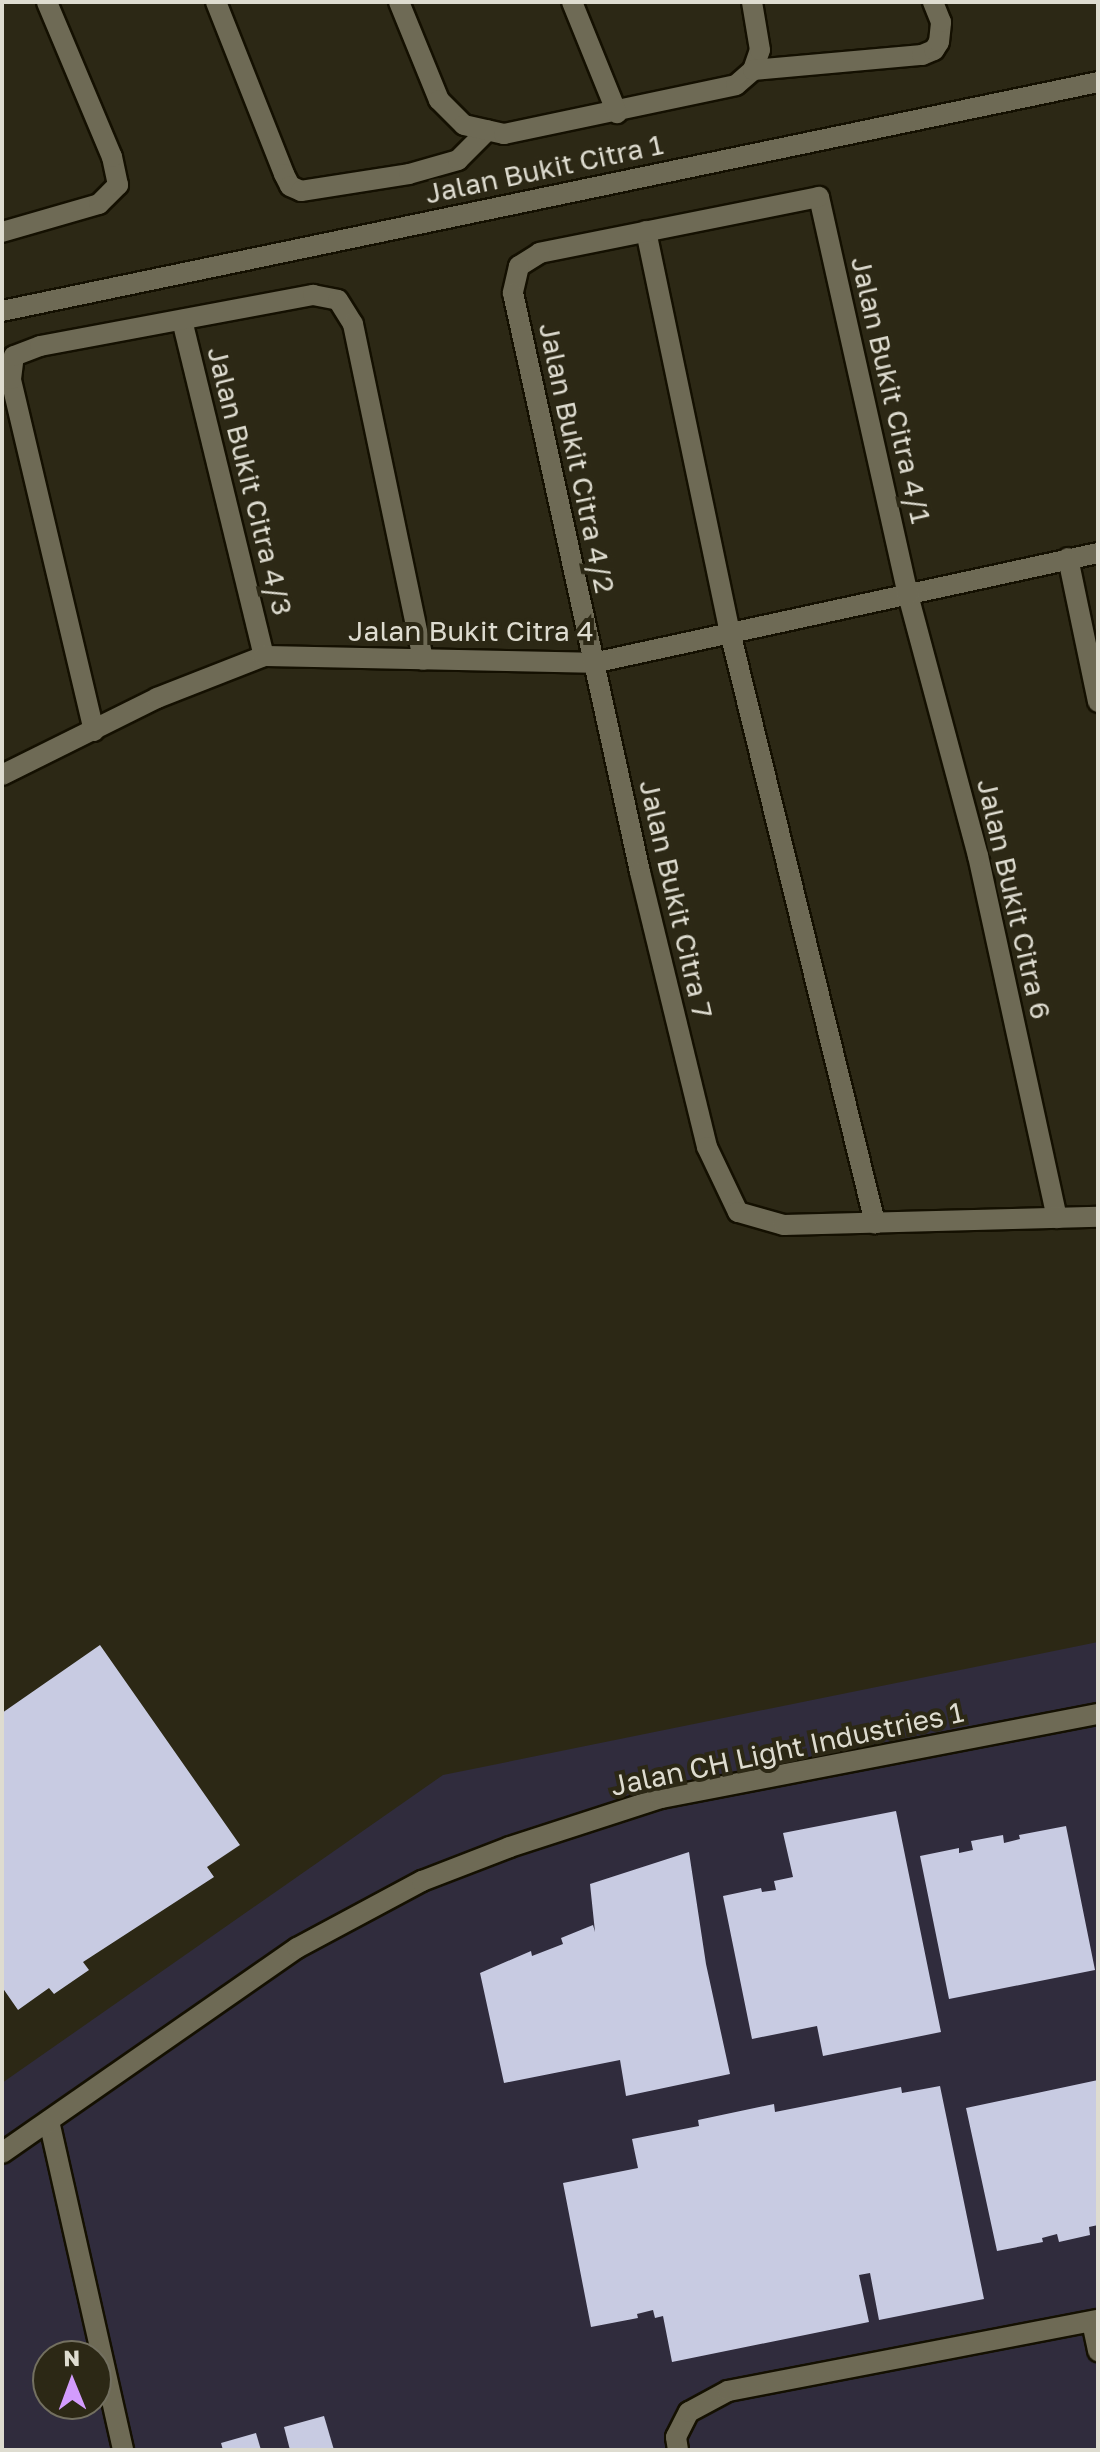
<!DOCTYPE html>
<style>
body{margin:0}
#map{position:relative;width:1100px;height:2452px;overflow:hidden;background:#2c2815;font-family:"Golos Text",sans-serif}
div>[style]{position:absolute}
.industrial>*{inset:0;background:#302c3d}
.building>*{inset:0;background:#c8cbe2}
.roads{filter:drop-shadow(2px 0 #141001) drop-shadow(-2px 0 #141001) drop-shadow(0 2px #141001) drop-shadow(0 -2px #141001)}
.minor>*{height:20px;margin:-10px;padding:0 10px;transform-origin:10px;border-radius:10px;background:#6e6a55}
span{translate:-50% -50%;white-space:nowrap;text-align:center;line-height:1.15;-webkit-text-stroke:8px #2c2815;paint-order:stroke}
.street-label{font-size:28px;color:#dedcd0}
.frame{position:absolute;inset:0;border:4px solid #dedcd0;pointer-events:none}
.north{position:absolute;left:32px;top:2340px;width:80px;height:80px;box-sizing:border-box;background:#2c2815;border:2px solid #737060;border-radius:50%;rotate:359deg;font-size:22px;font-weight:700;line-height:32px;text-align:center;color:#dedcd0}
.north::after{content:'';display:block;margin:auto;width:28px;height:36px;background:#d39cfd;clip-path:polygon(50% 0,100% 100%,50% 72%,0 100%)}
</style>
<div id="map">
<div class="industrial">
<div style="clip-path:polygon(evenodd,1098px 1642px,1098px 2450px,2px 2450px,2px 2083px,443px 1775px,1098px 1642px,48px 2356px,96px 2356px,96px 2404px,48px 2404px,48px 2356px)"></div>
</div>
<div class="building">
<div style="clip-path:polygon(100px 1645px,240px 1845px,207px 1867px,214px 1877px,83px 1962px,89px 1970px,54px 1994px,49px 1988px,18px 2010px,2px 1987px,2px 1713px)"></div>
<div style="clip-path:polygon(896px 1811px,941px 2032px,823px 2056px,817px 2026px,752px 2039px,723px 1896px,761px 1888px,762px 1892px,776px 1890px,774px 1881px,793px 1877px,783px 1833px)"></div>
<div style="clip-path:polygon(1066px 1826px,1095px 1970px,949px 1999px,920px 1856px,959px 1848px,959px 1853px,973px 1850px,971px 1841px,1003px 1835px,1004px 1843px,1020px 1839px,1019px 1835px)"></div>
<div style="clip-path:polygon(689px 1852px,706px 1964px,730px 2074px,626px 2096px,620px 2060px,504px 2083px,480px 1973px,531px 1951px,532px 1956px,563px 1944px,561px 1938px,593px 1925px,595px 1932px,590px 1884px)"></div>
<div style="clip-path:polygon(1098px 2080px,1098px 2225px,1089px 2227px,1090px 2235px,1059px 2242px,1057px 2234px,1042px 2238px,1043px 2242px,997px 2251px,966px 2108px)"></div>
<div style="clip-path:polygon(940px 2086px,984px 2299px,879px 2320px,870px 2273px,859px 2275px,869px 2322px,672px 2362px,663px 2316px,655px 2318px,653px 2310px,637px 2314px,638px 2318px,591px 2327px,563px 2183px,638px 2168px,632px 2139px,699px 2126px,698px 2120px,774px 2104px,775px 2112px,901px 2087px,902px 2093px)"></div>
<div style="clip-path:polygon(324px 2416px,334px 2450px,290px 2450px,284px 2427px)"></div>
<div style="clip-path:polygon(256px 2433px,261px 2450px,223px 2450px,221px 2443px)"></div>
</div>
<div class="roads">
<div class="minor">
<div style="left:216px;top:2px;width:185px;rotate:68.4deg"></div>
<div style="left:284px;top:174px;width:13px;rotate:63deg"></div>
<div style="left:290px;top:186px;width:12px;rotate:24deg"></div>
<div style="left:301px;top:191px;width:109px;rotate:-8.9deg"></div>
<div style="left:409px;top:174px;width:51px;rotate:-15.9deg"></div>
<div style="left:458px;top:160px;width:42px;rotate:-45deg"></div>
<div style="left:399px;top:2px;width:106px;rotate:67.8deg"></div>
<div style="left:439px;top:100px;width:35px;rotate:45deg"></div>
<div style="left:464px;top:125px;width:41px;rotate:12.7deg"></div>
<div style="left:504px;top:134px;width:237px;rotate:-11.9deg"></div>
<div style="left:736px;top:85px;width:23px;rotate:-41deg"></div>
<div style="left:753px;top:70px;width:21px;rotate:-71deg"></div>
<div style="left:760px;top:50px;width:49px;rotate:-99.5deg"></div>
<div style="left:572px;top:2px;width:120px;rotate:67.9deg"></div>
<div style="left:753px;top:70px;width:170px;rotate:-5.1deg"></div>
<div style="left:922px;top:55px;width:13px;rotate:-23deg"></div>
<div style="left:934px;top:50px;width:9px;rotate:-58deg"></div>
<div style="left:939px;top:42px;width:20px;rotate:-84deg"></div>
<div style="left:941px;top:22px;width:22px;rotate:-112deg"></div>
<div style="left:646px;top:231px;width:410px;rotate:78.2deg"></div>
<div style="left:730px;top:632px;width:609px;rotate:76.21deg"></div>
<div style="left:2px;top:232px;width:101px;rotate:-16.1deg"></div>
<div style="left:99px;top:204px;width:27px;rotate:-45deg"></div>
<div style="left:118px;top:185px;width:29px;rotate:-102deg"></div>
<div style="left:112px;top:157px;width:168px;rotate:-112.8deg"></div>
<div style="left:2px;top:311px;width:1120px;rotate:-11.8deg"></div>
<div style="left:182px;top:320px;width:346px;rotate:76.3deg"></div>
<div style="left:1068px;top:558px;width:147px;rotate:78.2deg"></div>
<div style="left:94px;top:731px;width:362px;rotate:-103.3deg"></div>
<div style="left:11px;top:379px;width:23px;rotate:-83deg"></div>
<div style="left:14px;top:356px;width:28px;rotate:-21deg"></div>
<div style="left:40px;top:346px;width:278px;rotate:-10.6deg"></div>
<div style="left:313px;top:295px;width:25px;rotate:11deg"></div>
<div style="left:338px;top:300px;width:28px;rotate:58deg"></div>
<div style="left:353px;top:324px;width:343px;rotate:78.2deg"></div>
<div style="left:2px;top:775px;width:173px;rotate:-26.4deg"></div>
<div style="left:157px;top:698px;width:115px;rotate:-21.4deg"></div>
<div style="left:264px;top:656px;width:329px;rotate:1.2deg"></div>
<div style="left:593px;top:663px;width:517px;rotate:-12.29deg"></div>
<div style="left:1057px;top:1218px;width:371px;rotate:-102.3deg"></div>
<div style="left:978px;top:856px;width:270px;rotate:-105deg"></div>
<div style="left:908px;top:595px;width:408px;rotate:-102.6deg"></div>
<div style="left:819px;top:197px;width:285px;rotate:168.7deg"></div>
<div style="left:540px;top:253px;width:25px;rotate:148deg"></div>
<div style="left:519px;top:266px;width:28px;rotate:103deg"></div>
<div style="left:513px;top:293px;width:593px;rotate:77.63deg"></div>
<div style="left:640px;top:872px;width:283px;rotate:76.3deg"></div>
<div style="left:707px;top:1147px;width:72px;rotate:64.5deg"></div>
<div style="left:738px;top:1212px;width:48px;rotate:15.8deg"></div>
<div style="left:784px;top:1225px;width:314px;rotate:-1.5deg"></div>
<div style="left:49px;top:2121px;width:337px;rotate:77.3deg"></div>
<div style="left:2px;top:2153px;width:359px;rotate:-34.8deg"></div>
<div style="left:297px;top:1948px;width:142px;rotate:-28.2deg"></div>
<div style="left:422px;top:1881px;width:94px;rotate:-21.1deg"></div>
<div style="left:510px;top:1847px;width:159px;rotate:-18deg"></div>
<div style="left:661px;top:1798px;width:445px;rotate:-10.9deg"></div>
<div style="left:1092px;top:2322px;width:30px;rotate:78deg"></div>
<div style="left:678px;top:2450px;width:13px;rotate:-99deg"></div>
<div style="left:676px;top:2437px;width:28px;rotate:-63deg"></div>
<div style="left:689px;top:2412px;width:44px;rotate:-28.3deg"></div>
<div style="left:728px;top:2391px;width:377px;rotate:-10.9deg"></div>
</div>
</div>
<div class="street-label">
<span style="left:544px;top:169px;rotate:-12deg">Jalan Bukit Citra 1</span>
<span style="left:891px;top:390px;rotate:77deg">Jalan Bukit Citra 4/1</span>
<span style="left:577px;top:458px;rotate:78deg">Jalan Bukit Citra 4/2</span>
<span style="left:250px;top:481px;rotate:76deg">Jalan Bukit Citra 4/3</span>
<span style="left:471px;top:631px">Jalan Bukit Citra 4</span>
<span style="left:676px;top:899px;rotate:77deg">Jalan Bukit Citra 7</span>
<span style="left:1014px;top:899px;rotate:77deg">Jalan Bukit Citra 6</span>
<span style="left:787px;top:1749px;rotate:-12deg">Jalan CH Light Industries 1</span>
</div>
<div class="frame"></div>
<div class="north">N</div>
</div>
